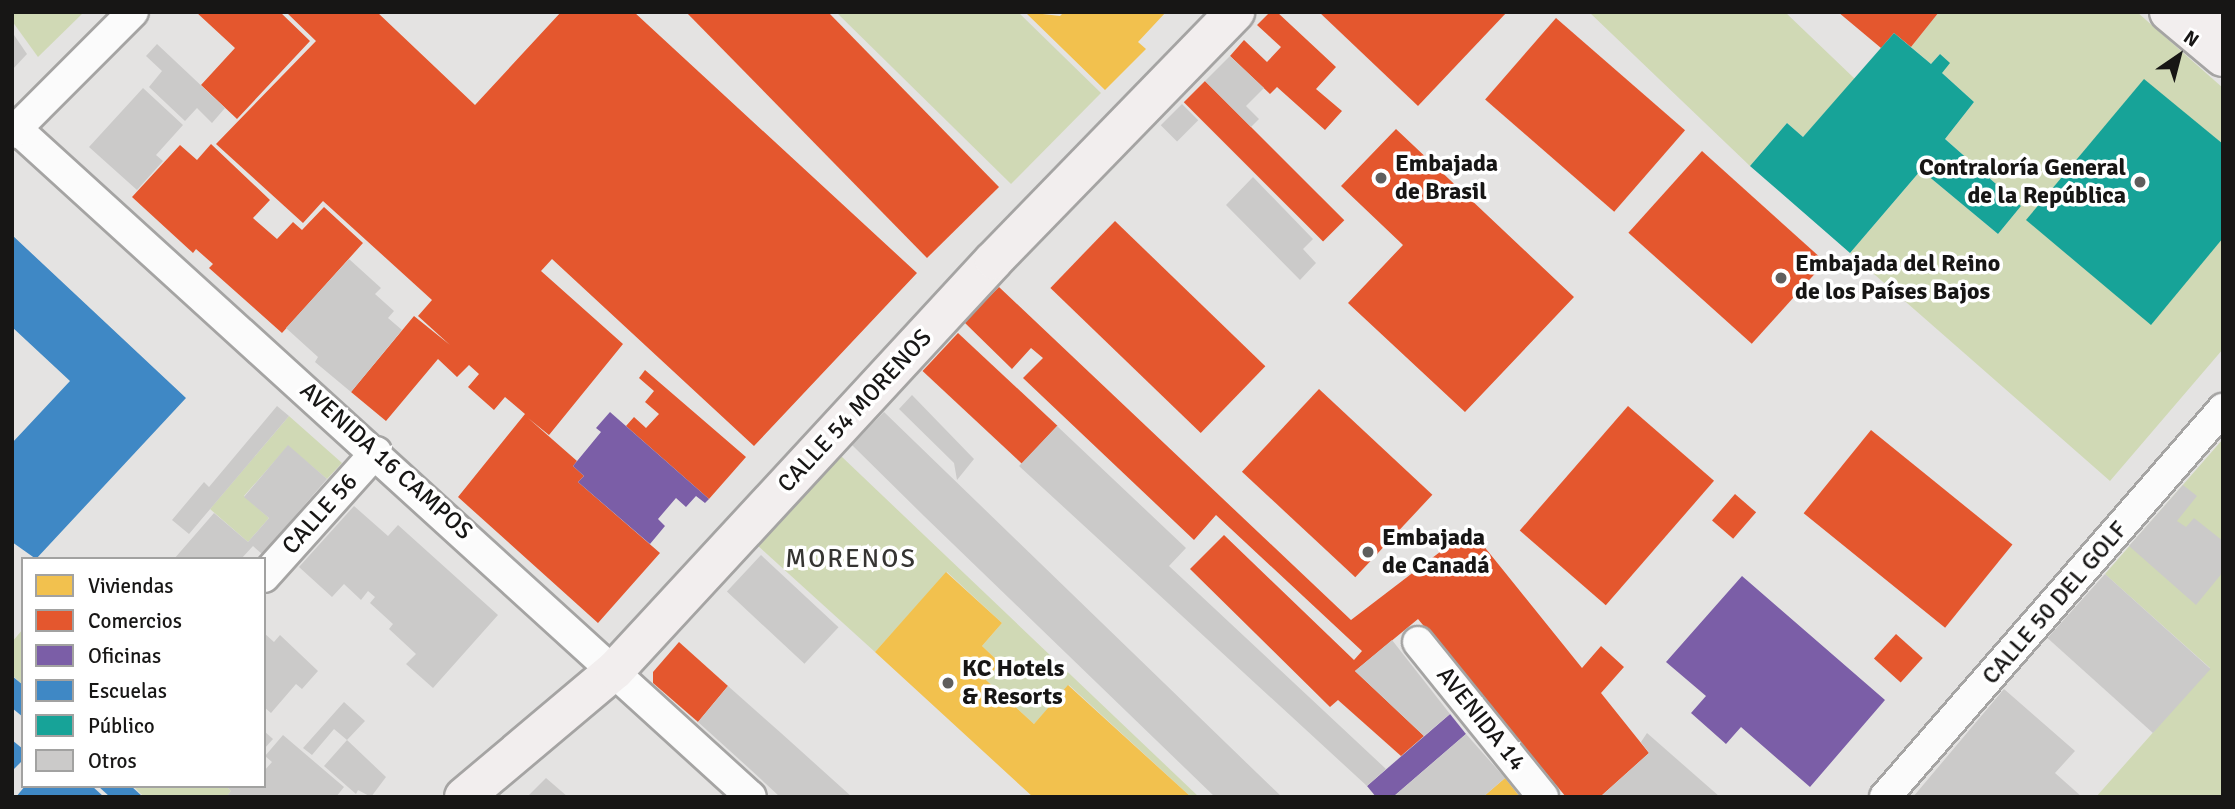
<!DOCTYPE html>
<meta charset="utf-8">
<style>
body{margin:0}
#map{position:relative;width:2235px;height:809px;overflow:hidden;background:#e4e3e2;font-family:Signika,sans-serif}
div>[style]{position:absolute}
.green>*{inset:0;background:#d0d9b5}
.homes>*{inset:0;background:#f2c14e}
.shops>*{inset:0;background:#e4572e;transform-origin:0 0}
.offices>*{inset:0;background:#7b5ea7}
.schools>*{inset:0;background:#3f88c5}
.public>*{inset:0;background:#17a398}
.building>*{inset:0;background:#cbcac9;transform-origin:0 0}
.roads{filter:drop-shadow(2px 0 #a5a4a3) drop-shadow(-2px 0 #a5a4a3) drop-shadow(0 2px #a5a4a3) drop-shadow(0 -2px #a5a4a3)}
.minor>*{height:30px;margin:-15px;padding:0 15px;transform-origin:15px;border-radius:15px;background:#fbfbfb}
.secondary>*{height:38px;margin:-19px;padding:0 19px;transform-origin:19px;border-radius:19px;background:#f2eeee}
.dots>*{width:19px;height:19px;translate:-50% -50%;box-sizing:border-box;border:4px solid #fff;border-radius:50%}
span{translate:-50% -50%;white-space:nowrap;text-align:center;line-height:1.15;-webkit-text-stroke:7px #fff;paint-order:stroke}
.poi-label{font-size:24px;color:#171615;font-weight:700}
.left{translate:0 -50%;text-align:left}
.right{translate:-100% -50%;text-align:right}
.street-label{font-size:24px;color:#171615}
.neighbourhood-label{font-size:26px;color:#353432;letter-spacing:2px}
.frame{position:absolute;inset:0;border:14px solid #171615;pointer-events:none}
.legend{position:absolute;left:21px;top:557px;width:245px;height:231px;box-sizing:border-box;background:#fff;border:2px solid #a2a2a1;margin:0;padding:9px 12px;list-style:none;font-size:21px;color:#171615}
.legend li{display:flex;align-items:center;gap:14px;height:35px}
.legend b{width:35px;border:2px solid #a2a2a1}
.north{position:absolute;left:2144px;top:21px;width:70px;height:70px;-webkit-text-stroke:5px #fff;paint-order:stroke;rotate:35deg;font-size:19px;font-weight:700;line-height:28px;text-align:center;color:#171615}
.north::after{content:'';display:block;margin:auto;width:24px;height:32px;background:#171615;clip-path:polygon(50% 0,100% 100%,50% 72%,0 100%)}
</style>
<div id="map">
<div class="green">
<div style="clip-path:polygon(12px 12px,84px 12px,38px 57px,12px 21px)"></div>
<div style="clip-path:polygon(836px 12px,1018px 12px,1101px 93px,1011px 184px)"></div>
<div style="clip-path:polygon(1589px 12px,1785px 12px,1855px 79px,1803px 137px,1787px 123px,1750px 166px)"></div>
<div style="clip-path:polygon(1939px 12px,2137px 12px,2223px 88px,2223px 349px,2110px 481px,1850px 253px,1921px 170px,1998px 234px,2021px 206px,1945px 139px,1974px 102px,1942px 73px,1940px 54px,1931px 64px,1911px 47px)"></div>
<div style="clip-path:polygon(289px 416px,342px 463px,327px 479px,288px 446px,244px 496px,269px 518px,248px 542px,210px 509px)"></div>
<div style="clip-path:polygon(2223px 439px,2223px 797px,2096px 797px,2210px 668px,2105px 574px)"></div>
<div style="clip-path:polygon(841px 456px,1199px 797px,1191px 797px,1069px 685px,1034px 724px,986px 680px,1000px 663px,982px 646px,1002px 623px,947px 572px,875px 652px,757px 545px)"></div>
<div style="clip-path:polygon(23px 629px,23px 685px,12px 675px,12px 642px)"></div>
<div style="clip-path:polygon(133px 786px,226px 786px,231px 791px,226px 797px,144px 797px)"></div>
</div>
<div class="homes">
<div style="clip-path:polygon(1025px 12px,1060px 16px,1064px 12px,1166px 12px,1138px 42px,1146px 49px,1105px 90px)"></div>
<div style="clip-path:polygon(946px 572px,1002px 623px,982px 646px,1000px 663px,986px 680px,1034px 724px,1068px 685px,1191px 797px,1033px 797px,875px 652px)"></div>
<div style="clip-path:polygon(1505px 778px,1520px 797px,1483px 797px)"></div>
</div>
<div class="shops">
<div style="clip-path:polygon(196px 12px,280px 12px,310px 41px,237px 119px,201px 85px,235px 48px)"></div>
<div style="clip-path:polygon(286px 12px,377px 12px,475px 105px,561px 12px,634px 12px,917px 273px,754px 446px,552px 259px,541px 271px,623px 344px,549px 435px,528px 418px,577px 461px,573px 466px,584px 476px,578px 482px,660px 553px,598px 623px,458px 497px,525px 414px,505px 397px,494px 410px,468px 387px,479px 374px,469px 365px,457px 377px,438px 359px,386px 421px,351px 392px,414px 316px,450px 345px,418px 316px,432px 300px,323px 201px,303px 223px,216px 144px,316px 41px)"></div>
<div style="clip-path:polygon(686px 12px,828px 12px,999px 187px,927px 258px)"></div>
<div style="clip-path:polygon(1270px 12px,1277px 12px,1336px 67px,1316px 89px,1342px 111px,1325px 130px,1277px 87px,1270px 94px,1230px 56px,1244px 40px,1267px 62px,1281px 47px,1257px 25px)"></div>
<div style="clip-path:polygon(1319px 12px,1507px 12px,1418px 106px)"></div>
<div style="clip-path:polygon(1838px 12px,1939px 12px,1911px 47px,1894px 33px,1881px 48px)"></div>
<div style="left:1556px;top:18px;width:171px;height:108px;rotate:41deg"></div>
<div style="left:1205px;top:81px;width:197px;height:30px;rotate:45deg"></div>
<div style="clip-path:polygon(1396px 129px,1574px 297px,1465px 412px,1348px 303px,1403px 245px,1341px 186px)"></div>
<div style="clip-path:polygon(211px 144px,270px 200px,253px 218px,277px 239px,293px 222px,302px 230px,324px 207px,363px 243px,282px 333px,209px 268px,213px 264px,196px 249px,193px 253px,132px 197px,180px 145px,197px 160px)"></div>
<div style="left:1702px;top:151px;width:166px;height:110px;rotate:42deg"></div>
<div style="left:1115px;top:221px;width:209px;height:93px;rotate:44deg"></div>
<div style="clip-path:polygon(999px 287px,1351px 620px,1470px 529px,1582px 668px,1601px 646px,1624px 667px,1601px 693px,1649px 753px,1600px 797px,1566px 797px,1418px 619px,1355px 671px,1424px 736px,1401px 756px,1338px 700px,1330px 707px,1190px 569px,1224px 535px,1354px 660px,1362px 651px,1216px 515px,1194px 540px,1023px 378px,1043px 358px,1031px 348px,1012px 369px,964px 322px)"></div>
<div style="left:958px;top:333px;width:136px;height:52px;rotate:43deg"></div>
<div style="clip-path:polygon(645px 370px,746px 457px,709px 499px,626px 426px,634px 417px,646px 428px,659px 414px,645px 402px,654px 391px,639px 378px)"></div>
<div style="left:1319px;top:389px;width:155px;height:113px;rotate:43deg"></div>
<div style="left:1628px;top:406px;width:114px;height:165px;rotate:41deg"></div>
<div style="left:1871px;top:430px;width:182px;height:107px;rotate:39deg"></div>
<div style="left:1735px;top:494px;width:28px;height:35px;rotate:41deg"></div>
<div style="left:1896px;top:634px;width:36px;height:33px;rotate:42deg"></div>
<div style="clip-path:polygon(679px 642px,728px 686px,698px 722px,653px 683px,653px 672px)"></div>
</div>
<div class="offices">
<div style="clip-path:polygon(610px 412px,709px 499px,705px 503px,696px 496px,686px 507px,676px 498px,658px 519px,665px 526px,650px 544px,578px 482px,584px 476px,573px 466px,601px 432px,596px 428px)"></div>
<div style="clip-path:polygon(1742px 576px,1885px 700px,1810px 787px,1741px 727px,1726px 744px,1691px 713px,1706px 696px,1666px 662px)"></div>
<div style="clip-path:polygon(1450px 714px,1466px 734px,1393px 797px,1376px 797px,1367px 786px)"></div>
</div>
<div class="schools">
<div style="clip-path:polygon(12px 235px,186px 398px,36px 559px,12px 542px,12px 443px,70px 381px,12px 327px)"></div>
<div style="clip-path:polygon(12px 676px,23px 685px,23px 717px,12px 708px)"></div>
<div style="clip-path:polygon(12px 740px,23px 749px,23px 760px,12px 771px)"></div>
<div style="clip-path:polygon(25px 786px,92px 786px,104px 797px,16px 797px)"></div>
<div style="clip-path:polygon(98px 786px,131px 786px,143px 797px,110px 797px)"></div>
</div>
<div class="public">
<div style="clip-path:polygon(1894px 33px,1931px 64px,1940px 54px,1950px 63px,1942px 73px,1974px 102px,1945px 139px,2021px 206px,1998px 234px,1921px 170px,1850px 253px,1750px 166px,1787px 123px,1803px 137px)"></div>
<div style="clip-path:polygon(2144px 79px,2223px 144px,2223px 238px,2151px 325px,2026px 220px)"></div>
</div>
<div class="building">
<div style="clip-path:polygon(12px 32px,27px 54px,12px 70px)"></div>
<div style="clip-path:polygon(157px 44px,225px 108px,212px 123px,197px 108px,185px 121px,149px 87px,162px 71px,146px 56px)"></div>
<div style="clip-path:polygon(1230px 56px,1264px 88px,1246px 106px,1259px 119px,1251px 127px,1205px 81px)"></div>
<div style="clip-path:polygon(143px 88px,183px 125px,156px 155px,163px 161px,137px 190px,89px 147px)"></div>
<div style="left:1182px;top:104px;width:23px;height:30px;rotate:45deg"></div>
<div style="clip-path:polygon(1253px 177px,1313px 239px,1303px 249px,1316px 263px,1300px 280px,1226px 205px)"></div>
<div style="clip-path:polygon(349px 259px,381px 288px,375px 294px,394px 311px,388px 318px,402px 330px,351px 392px,315px 362px,318px 357px,286px 328px)"></div>
<div style="clip-path:polygon(912px 395px,974px 459px,957px 480px,954px 463px,899px 409px)"></div>
<div style="clip-path:polygon(277px 406px,289px 416px,189px 534px,172px 520px,204px 482px,209px 487px)"></div>
<div style="clip-path:polygon(884px 412px,1257px 773px,1282px 797px,1215px 797px,924px 516px,852px 445px)"></div>
<div style="clip-path:polygon(1057px 426px,1186px 548px,1169px 566px,1386px 769px,1367px 786px,1019px 466px)"></div>
<div style="clip-path:polygon(288px 445px,327px 479px,262px 554px,253px 546px,241px 559px,174px 559px,214px 513px,248px 542px,269px 518px,244px 497px)"></div>
<div style="clip-path:polygon(2183px 485px,2197px 496px,2177px 521px,2186px 527px,2194px 518px,2223px 541px,2223px 572px,2196px 605px,2129px 546px)"></div>
<div style="clip-path:polygon(354px 506px,388px 536px,398px 525px,498px 615px,433px 688px,406px 664px,416px 654px,389px 629px,393px 624px,370px 603px,375px 597px,368px 591px,361px 600px,344px 584px,332px 597px,299px 567px)"></div>
<div style="left:761px;top:555px;width:106px;height:50px;rotate:43deg"></div>
<div style="left:2105px;top:574px;width:142px;height:86px;rotate:42deg"></div>
<div style="clip-path:polygon(264px 633px,274px 642px,280px 635px,318px 671px,302px 689px,296px 684px,271px 713px,264px 707px)"></div>
<div style="clip-path:polygon(1392px 640px,1450px 714px,1424px 736px,1355px 671px)"></div>
<div style="clip-path:polygon(728px 686px,781px 733px,852px 797px,780px 797px,751px 770px,698px 722px)"></div>
<div style="clip-path:polygon(2004px 689px,2075px 751px,2055px 773px,2082px 797px,1913px 797px)"></div>
<div style="clip-path:polygon(344px 702px,365px 721px,347px 740px,334px 729px,312px 755px,303px 748px)"></div>
<div style="clip-path:polygon(264px 731px,273px 739px,264px 749px)"></div>
<div style="clip-path:polygon(1647px 733px,1720px 797px,1600px 797px,1649px 753px,1641px 742px)"></div>
<div style="clip-path:polygon(1466px 734px,1505px 778px,1483px 797px,1393px 797px)"></div>
<div style="clip-path:polygon(283px 735px,344px 787px,336px 797px,226px 797px,231px 791px,226px 786px,264px 786px,264px 771px,272px 762px,265px 756px)"></div>
<div style="clip-path:polygon(347px 740px,386px 777px,371px 797px,358px 790px,356px 794px,324px 766px)"></div>
<div style="clip-path:polygon(546px 778px,568px 797px,527px 797px)"></div>
</div>
<div class="roads">
<div class="minor">
<div style="left:17px;top:129px;width:992px;rotate:42.3deg"></div>
<div style="left:12px;top:133px;width:171px;rotate:-45deg"></div>
<div style="left:264px;top:577px;width:168px;rotate:-48.1deg"></div>
<div style="left:1418px;top:642px;width:199px;rotate:51.1deg"></div>
<div style="left:1885px;top:797px;width:515px;rotate:-48.94deg"></div>
</div>
<div class="secondary">
<div style="left:2169px;top:12px;width:70px;rotate:39.8deg"></div>
<div style="left:2218px;top:12px;width:6px;rotate:39deg"></div>
<div style="left:464px;top:797px;width:197px;rotate:-40.1deg"></div>
<div style="left:615px;top:670px;width:558px;rotate:-47.25deg"></div>
<div style="left:994px;top:260px;width:346px;rotate:-45.8deg"></div>
</div>
</div>
<div class="dots">
<div style="left:1381px;top:178px;background:#5f5e5d"></div>
<div style="left:2140px;top:182px;background:#5f5e5d"></div>
<div style="left:1781px;top:278px;background:#5f5e5d"></div>
<div style="left:1368px;top:552px;background:#5f5e5d"></div>
<div style="left:948px;top:683px;background:#5f5e5d"></div>
</div>
<div class="poi-label">
<span class="left" style="left:1395px;top:178px">Embajada<br>de Brasil</span>
<span class="right" style="left:2126px;top:182px">Contraloría General<br>de la República</span>
<span class="left" style="left:1795px;top:278px">Embajada del Reino<br>de los Países Bajos</span>
<span class="left" style="left:1382px;top:552px">Embajada<br>de Canadá</span>
<span class="left" style="left:962px;top:683px">KC Hotels<br>&amp; Resorts</span>
</div>
<div class="street-label">
<span style="left:855px;top:411px;rotate:-47deg">CALLE 54 MORENOS</span>
<span style="left:386px;top:461px;rotate:42deg">AVENIDA 16 CAMPOS</span>
<span style="left:320px;top:514px;rotate:-48deg">CALLE 56</span>
<span style="left:2055px;top:603px;rotate:-49deg">CALLE 50 DEL GOLF</span>
<span style="left:1481px;top:719px;rotate:51deg">AVENIDA 14</span>
</div>
<div class="neighbourhood-label">
<span style="left:851px;top:560px">MORENOS</span>
</div>
<div class="frame"></div>
<ul class="legend">
<li><b style="height:19px;background:#f2c14e"></b>Viviendas</li>
<li><b style="height:19px;background:#e4572e"></b>Comercios</li>
<li><b style="height:19px;background:#7b5ea7"></b>Oficinas</li>
<li><b style="height:19px;background:#3f88c5"></b>Escuelas</li>
<li><b style="height:19px;background:#17a398"></b>Público</li>
<li><b style="height:19px;background:#cbcac9"></b>Otros</li>
</ul>
<div class="north">N</div>
</div>
